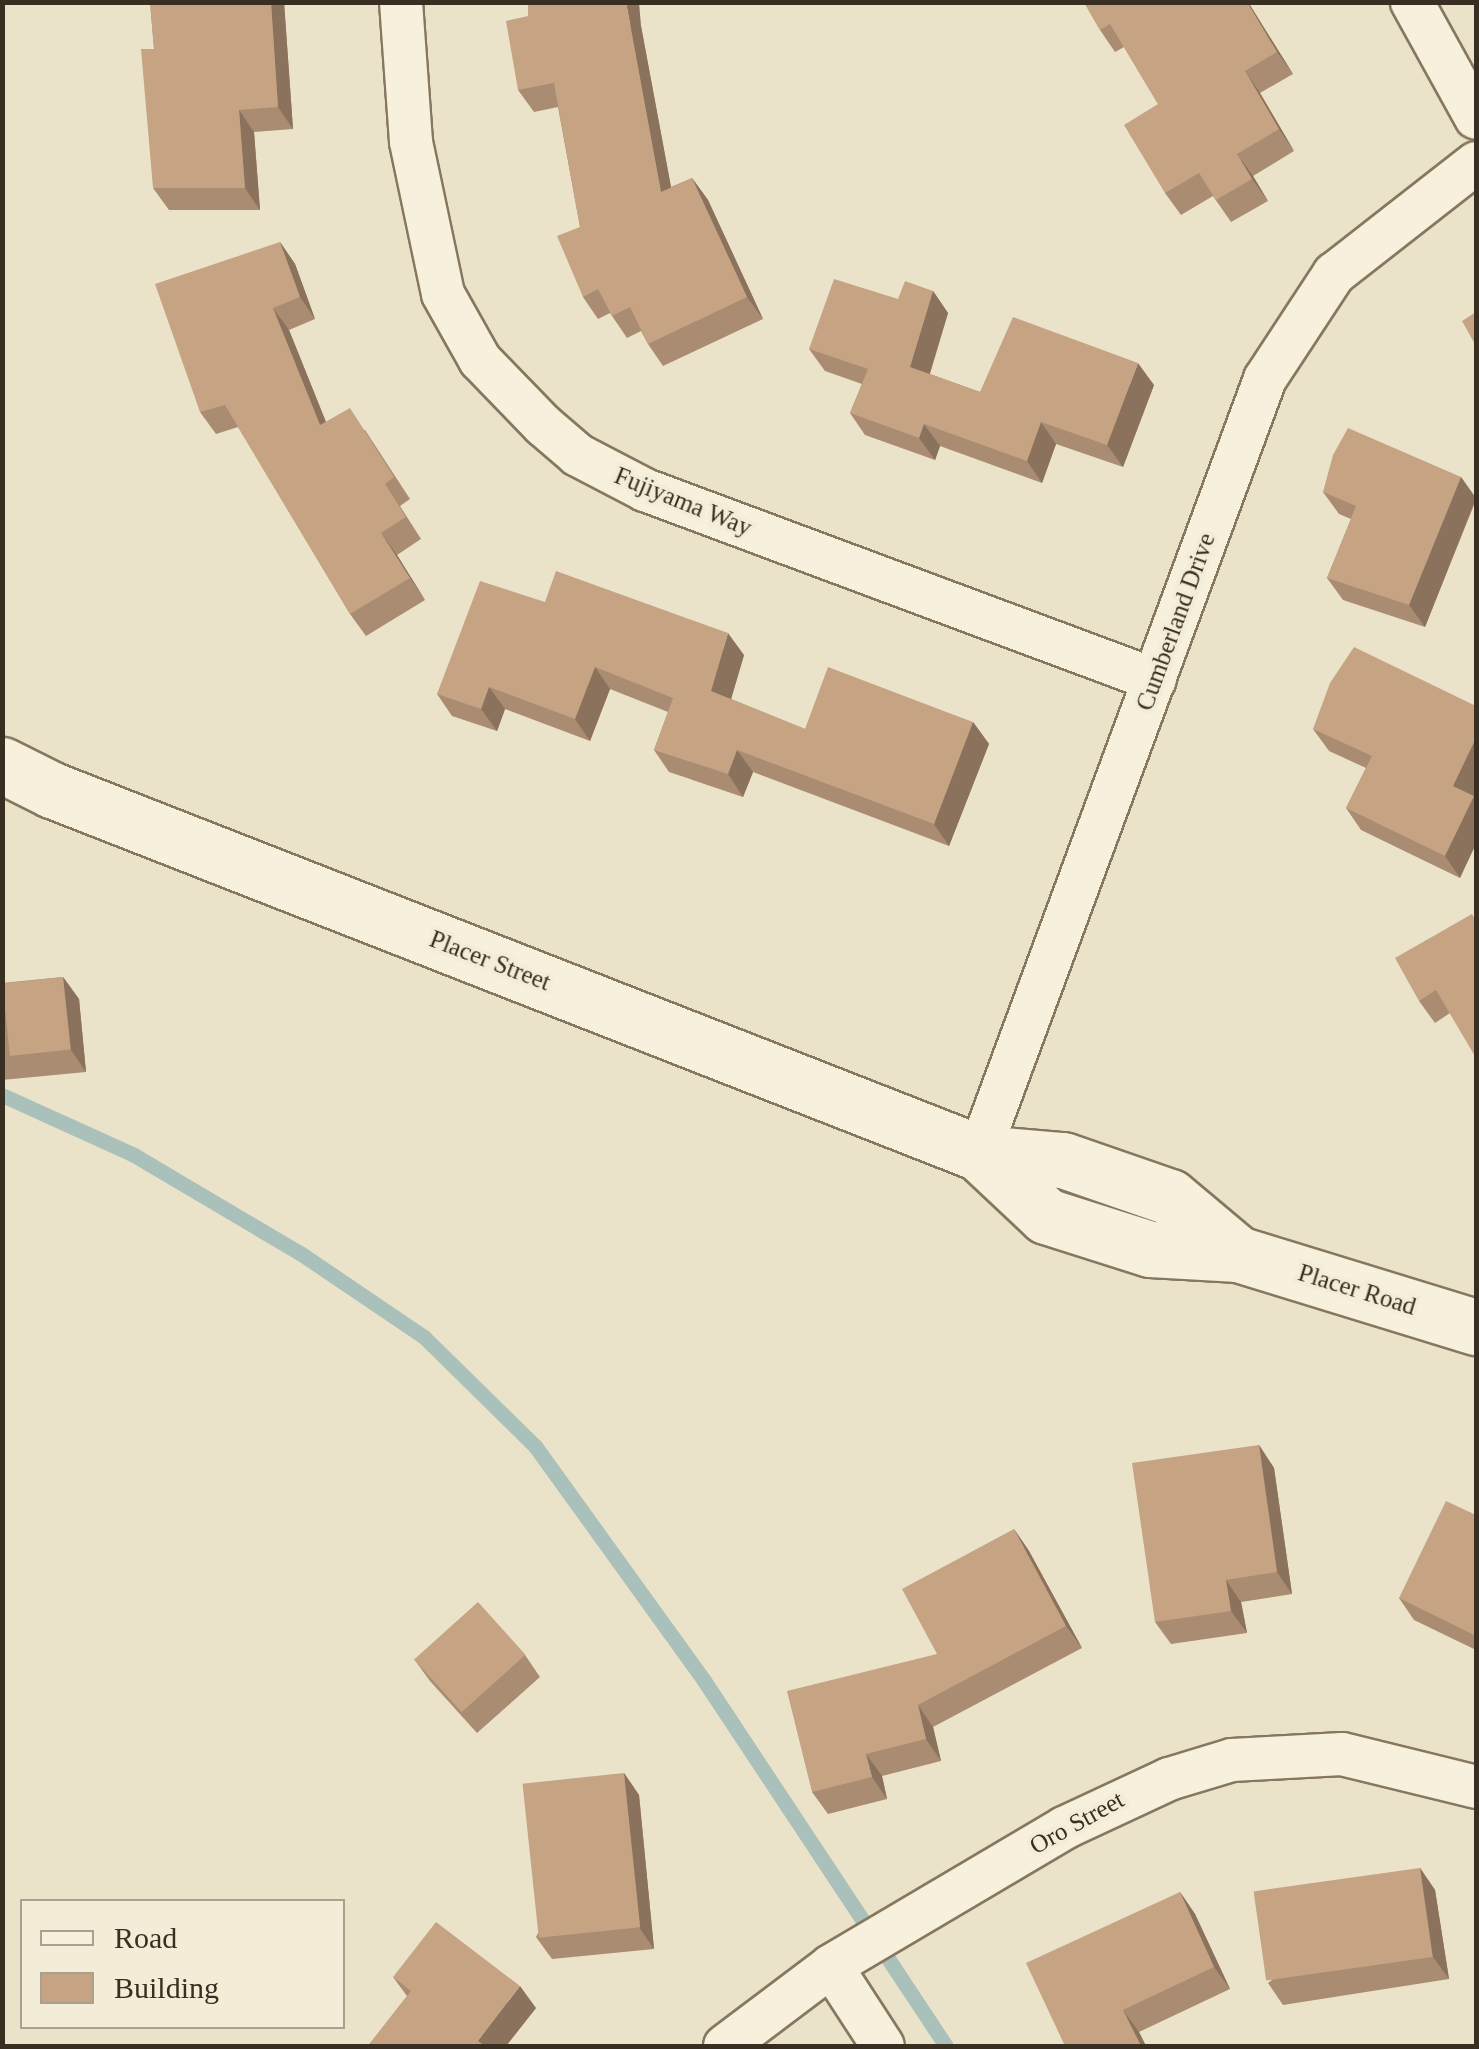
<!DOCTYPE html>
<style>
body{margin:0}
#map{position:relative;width:1479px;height:2049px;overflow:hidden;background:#ebe3c9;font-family:"Times New Roman",serif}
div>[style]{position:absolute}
.stream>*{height:15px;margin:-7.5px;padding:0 7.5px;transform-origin:7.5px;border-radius:7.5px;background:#aac0bb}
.roads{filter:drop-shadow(2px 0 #86775f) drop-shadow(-2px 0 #86775f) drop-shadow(0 2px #86775f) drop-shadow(0 -2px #86775f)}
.street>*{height:42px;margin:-21px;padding:0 21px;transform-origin:21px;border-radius:21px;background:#f6f0dc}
.secondary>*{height:55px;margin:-27.5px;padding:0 27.5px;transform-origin:27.5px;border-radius:27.5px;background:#f6f0dc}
.wall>*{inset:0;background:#a98c71}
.shaded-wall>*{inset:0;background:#8a725c}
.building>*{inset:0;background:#c5a383;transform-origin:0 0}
span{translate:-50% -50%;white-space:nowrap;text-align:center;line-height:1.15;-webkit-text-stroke:8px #f3edd8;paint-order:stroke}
.street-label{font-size:25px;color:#382e22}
.frame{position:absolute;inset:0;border:5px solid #382e22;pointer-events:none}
.legend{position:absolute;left:20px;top:1899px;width:325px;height:130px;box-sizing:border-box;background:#f3edd8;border:2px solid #a8a18f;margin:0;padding:12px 18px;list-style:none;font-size:30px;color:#382e22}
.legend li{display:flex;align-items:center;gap:20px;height:50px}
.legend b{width:50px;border:2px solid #a8a18f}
</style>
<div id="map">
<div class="stream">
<div style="left:2px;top:1095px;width:145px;rotate:24.4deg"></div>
<div style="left:134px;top:1155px;width:193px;rotate:30.6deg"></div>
<div style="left:300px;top:1253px;width:150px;rotate:34.1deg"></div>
<div style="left:424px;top:1337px;width:156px;rotate:44.5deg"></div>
<div style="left:535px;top:1446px;width:287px;rotate:54.2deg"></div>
<div style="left:703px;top:1679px;width:440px;rotate:56.5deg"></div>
</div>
<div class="roads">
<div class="street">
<div style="left:401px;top:2px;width:140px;rotate:85.9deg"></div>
<div style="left:411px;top:142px;width:155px;rotate:78.1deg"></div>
<div style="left:443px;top:294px;width:76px;rotate:60.7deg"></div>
<div style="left:480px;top:360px;width:91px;rotate:45.9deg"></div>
<div style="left:543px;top:425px;width:46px;rotate:40.6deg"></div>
<div style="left:578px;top:455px;width:76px;rotate:27.6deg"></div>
<div style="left:645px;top:490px;width:544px;rotate:20.43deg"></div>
<div style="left:1412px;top:2px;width:132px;rotate:61.1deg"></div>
<div style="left:979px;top:1153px;width:825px;rotate:-69.72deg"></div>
<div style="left:1265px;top:379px;width:126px;rotate:-56.7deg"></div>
<div style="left:1334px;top:274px;width:180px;rotate:-38deg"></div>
<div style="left:831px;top:1966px;width:95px;rotate:57deg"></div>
<div style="left:725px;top:2046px;width:133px;rotate:-37deg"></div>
<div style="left:831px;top:1966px;width:271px;rotate:-30.6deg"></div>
<div style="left:1064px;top:1828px;width:116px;rotate:-25deg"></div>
<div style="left:1169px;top:1779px;width:66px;rotate:-16.8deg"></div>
<div style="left:1232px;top:1760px;width:110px;rotate:-3.1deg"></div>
<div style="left:1342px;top:1754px;width:138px;rotate:13.8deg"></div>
</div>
<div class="secondary">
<div style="left:2px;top:765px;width:56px;rotate:26.6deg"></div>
<div style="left:52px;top:790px;width:996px;rotate:21.38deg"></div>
<div style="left:979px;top:1153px;width:84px;rotate:4.8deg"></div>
<div style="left:1063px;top:1160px;width:113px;rotate:19.1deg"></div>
<div style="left:1170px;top:1197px;width:89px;rotate:40deg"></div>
<div style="left:979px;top:1153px;width:92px;rotate:43.2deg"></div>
<div style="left:1046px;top:1216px;width:109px;rotate:17.6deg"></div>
<div style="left:1150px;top:1249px;width:88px;rotate:3.3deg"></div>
<div style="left:1238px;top:1254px;width:249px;rotate:17.1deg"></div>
</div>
</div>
<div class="wall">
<div style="clip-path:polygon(150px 2px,284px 2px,293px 129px,254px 132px,260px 210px,169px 210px,153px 188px,154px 49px)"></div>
<div style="clip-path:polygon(1084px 2px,1248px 2px,1293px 74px,1260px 93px,1294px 151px,1253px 176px,1268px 201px,1231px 222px,1213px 196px,1181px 215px,1165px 193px,1158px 104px,1124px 47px,1115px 52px,1100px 30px)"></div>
<div style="clip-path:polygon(528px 16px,641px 26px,671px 187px,692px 178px,708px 200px,763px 319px,663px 366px,648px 344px,641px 331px,627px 338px,610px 313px,598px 319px,583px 297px,580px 227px,558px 107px,534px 112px,518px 90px)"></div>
<div style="clip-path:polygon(280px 242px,295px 264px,315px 319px,289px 330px,326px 422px,365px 430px,410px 499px,400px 506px,421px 539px,397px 555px,425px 600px,366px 636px,350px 614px,238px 427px,216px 434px,200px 412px)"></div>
<div style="clip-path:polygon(933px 291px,948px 313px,930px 374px,980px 392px,1154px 385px,1123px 467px,1056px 444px,1042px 483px,940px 446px,935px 460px,865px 435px,850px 413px,862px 384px,825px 371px,809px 349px,898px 299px)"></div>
<div style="clip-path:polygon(1461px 477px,1476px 500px,1425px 627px,1343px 600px,1327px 578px,1351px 519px,1339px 514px,1323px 492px)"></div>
<div style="clip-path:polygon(545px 602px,744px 655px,731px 699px,805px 729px,973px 722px,989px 744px,949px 846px,753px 772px,743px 797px,669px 772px,654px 750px,668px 712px,610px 689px,590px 741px,505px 709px,497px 731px,452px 716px,437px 694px)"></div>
<div style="clip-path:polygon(1476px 706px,1476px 791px,1474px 796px,1460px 878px,1361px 830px,1346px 808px,1366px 768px,1329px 751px,1313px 729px)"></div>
<div style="clip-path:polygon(1472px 914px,1450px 1013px,1435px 1023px,1419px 1001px)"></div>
<div style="clip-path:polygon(63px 977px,79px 999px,86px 1072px,2px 1080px,2px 983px)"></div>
<div style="clip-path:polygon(1259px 1445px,1274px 1468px,1292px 1594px,1241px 1602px,1247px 1633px,1171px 1644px,1155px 1622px)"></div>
<div style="clip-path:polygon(1476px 1515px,1476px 1650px,1414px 1620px,1399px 1598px)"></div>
<div style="clip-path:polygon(1014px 1529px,1029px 1551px,1082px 1648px,933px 1727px,941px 1761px,882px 1776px,887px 1799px,828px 1814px,812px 1792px,937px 1654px)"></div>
<div style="clip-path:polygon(525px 1655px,540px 1677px,477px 1733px,430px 1681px,414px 1659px)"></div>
<div style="clip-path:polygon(624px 1773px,639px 1795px,654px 1949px,552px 1959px,536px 1937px)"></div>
<div style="clip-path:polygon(1420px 1868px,1435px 1890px,1449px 1979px,1283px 2005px,1268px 1983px)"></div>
<div style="clip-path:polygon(1180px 1892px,1195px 1914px,1230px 1989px,1139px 2032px,1146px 2046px,1065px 2046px)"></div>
<div style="clip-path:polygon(393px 1977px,536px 2008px,506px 2046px,368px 2046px,407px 1996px)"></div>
</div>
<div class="shaded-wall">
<div style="clip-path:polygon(271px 2px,284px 2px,293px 129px,278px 107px)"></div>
<div style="clip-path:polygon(626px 2px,639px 2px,641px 26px,676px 214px,661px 192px)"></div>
<div style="clip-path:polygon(1247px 2px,1248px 2px,1293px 74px,1277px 52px)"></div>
<div style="clip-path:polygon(1245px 71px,1260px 93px,1294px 151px,1279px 129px)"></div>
<div style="clip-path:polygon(239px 110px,254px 132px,260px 210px,245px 188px)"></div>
<div style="clip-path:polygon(1237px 154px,1253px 176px,1268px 201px,1252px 179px)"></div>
<div style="clip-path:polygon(692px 178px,708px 200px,763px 319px,747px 297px)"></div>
<div style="clip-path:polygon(280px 242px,295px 264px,315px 319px,300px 297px)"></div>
<div style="clip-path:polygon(933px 291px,948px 313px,925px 389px,910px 367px)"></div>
<div style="clip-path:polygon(273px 308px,289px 330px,336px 447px,320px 425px)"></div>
<div style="clip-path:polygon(1138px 363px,1154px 385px,1123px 467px,1107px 445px)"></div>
<div style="clip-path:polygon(1041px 422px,1056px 444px,1042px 483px,1027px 461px)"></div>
<div style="clip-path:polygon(924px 424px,940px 446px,935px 460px,919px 438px)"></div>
<div style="clip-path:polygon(1461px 477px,1476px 498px,1425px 627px,1409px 605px)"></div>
<div style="clip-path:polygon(381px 533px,397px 555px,425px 600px,410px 578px)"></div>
<div style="clip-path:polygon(728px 633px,744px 655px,727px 713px,711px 691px)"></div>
<div style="clip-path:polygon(595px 667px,610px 689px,590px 741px,575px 719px)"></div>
<div style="clip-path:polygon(489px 687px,505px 709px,497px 731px,481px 709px)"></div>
<div style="clip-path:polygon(973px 722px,989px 744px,949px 846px,934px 824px)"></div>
<div style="clip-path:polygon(1476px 738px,1476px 791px,1474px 796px,1476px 800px,1476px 844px,1460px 878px,1445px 856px,1453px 786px)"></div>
<div style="clip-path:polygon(737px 750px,753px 772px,743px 797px,728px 774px)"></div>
<div style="clip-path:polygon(63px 977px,79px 999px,86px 1072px,71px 1050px)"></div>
<div style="clip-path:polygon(1259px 1445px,1274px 1468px,1292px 1594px,1277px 1572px)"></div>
<div style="clip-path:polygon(1014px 1529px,1029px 1551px,1082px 1648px,1066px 1626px)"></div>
<div style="clip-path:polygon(1226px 1580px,1241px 1602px,1247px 1633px,1231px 1611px)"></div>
<div style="clip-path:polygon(918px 1705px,933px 1727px,941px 1761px,926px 1739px)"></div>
<div style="clip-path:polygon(866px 1754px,882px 1776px,887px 1799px,872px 1777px)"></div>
<div style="clip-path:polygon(624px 1773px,639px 1795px,654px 1949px,639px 1927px)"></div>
<div style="clip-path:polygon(1420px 1868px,1435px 1890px,1449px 1979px,1433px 1957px)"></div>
<div style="clip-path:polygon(1180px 1892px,1195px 1914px,1230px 1989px,1214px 1967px)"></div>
<div style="clip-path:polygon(520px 1986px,536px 2008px,506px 2046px,482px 2046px,478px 2041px)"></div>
<div style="clip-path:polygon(1123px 2010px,1139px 2032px,1146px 2046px,1141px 2046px)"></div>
</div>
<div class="building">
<div style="clip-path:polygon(150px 2px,271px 2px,278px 107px,239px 110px,245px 188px,153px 188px,141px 49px,154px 49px)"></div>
<div style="clip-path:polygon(528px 2px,626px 2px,661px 192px,692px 178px,747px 297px,648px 344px,630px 307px,612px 316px,598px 289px,583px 297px,557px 236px,580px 227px,554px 83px,518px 90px,506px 21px,528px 16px)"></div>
<div style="clip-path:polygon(1084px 2px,1247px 2px,1277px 52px,1245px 71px,1279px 129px,1237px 154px,1252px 179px,1216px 200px,1199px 173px,1165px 193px,1124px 125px,1158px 104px,1110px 24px,1100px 30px)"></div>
<div style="clip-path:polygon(280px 242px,300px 297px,273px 308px,320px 425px,350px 408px,394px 477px,385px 484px,406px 517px,381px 533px,410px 578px,350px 614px,225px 405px,200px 412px,155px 284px)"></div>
<div style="clip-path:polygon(834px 279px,898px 299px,905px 281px,933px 291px,910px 367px,980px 392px,1013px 317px,1138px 363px,1107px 445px,1041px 422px,1027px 461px,924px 424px,919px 438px,850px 413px,868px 369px,809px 349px)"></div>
<div style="clip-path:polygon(1476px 312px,1476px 346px,1462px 321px)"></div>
<div style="clip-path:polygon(1348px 428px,1461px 477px,1409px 605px,1327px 578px,1356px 506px,1323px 492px,1333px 455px)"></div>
<div style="clip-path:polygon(556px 571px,728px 633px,711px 691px,805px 729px,828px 667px,973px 722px,934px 824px,737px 750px,728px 774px,654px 750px,673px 698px,595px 667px,575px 719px,489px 687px,481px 709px,437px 694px,480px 581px,545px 602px)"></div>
<div style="clip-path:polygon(1354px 647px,1476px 706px,1476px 738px,1453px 786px,1474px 796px,1445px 856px,1346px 808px,1372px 756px,1313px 729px,1330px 683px)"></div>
<div style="clip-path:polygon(1472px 914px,1476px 921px,1476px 1058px,1436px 990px,1419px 1001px,1395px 958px)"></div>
<div style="left:63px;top:977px;width:73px;height:61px;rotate:84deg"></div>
<div style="clip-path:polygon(1259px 1445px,1277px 1572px,1226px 1580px,1231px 1611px,1155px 1622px,1132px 1463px)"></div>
<div style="clip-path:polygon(1446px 1501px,1476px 1515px,1476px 1636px,1399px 1598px)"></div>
<div style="clip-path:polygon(1014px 1529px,1066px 1626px,918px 1705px,926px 1739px,866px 1754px,872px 1777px,812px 1792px,787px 1691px,937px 1654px,902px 1589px)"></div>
<div style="left:478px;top:1602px;width:71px;height:86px;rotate:48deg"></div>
<div style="left:624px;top:1773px;width:155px;height:102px;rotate:84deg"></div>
<div style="left:1420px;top:1868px;width:90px;height:168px;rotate:82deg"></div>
<div style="clip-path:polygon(1180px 1892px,1214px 1967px,1123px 2010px,1141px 2046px,1065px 2046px,1026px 1963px)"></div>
<div style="clip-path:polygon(436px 1922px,520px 1986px,478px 2041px,485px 2046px,368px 2046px,411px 1991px,393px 1977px)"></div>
</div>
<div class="street-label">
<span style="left:683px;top:502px;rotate:22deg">Fujiyama Way</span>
<span style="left:1176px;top:622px;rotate:-70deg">Cumberland Drive</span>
<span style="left:490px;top:961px;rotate:21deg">Placer Street</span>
<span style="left:1357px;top:1290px;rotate:17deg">Placer Road</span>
<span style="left:1077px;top:1823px;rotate:-29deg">Oro Street</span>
</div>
<div class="frame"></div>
<ul class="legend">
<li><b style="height:12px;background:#f6f0dc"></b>Road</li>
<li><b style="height:28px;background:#c5a383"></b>Building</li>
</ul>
</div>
